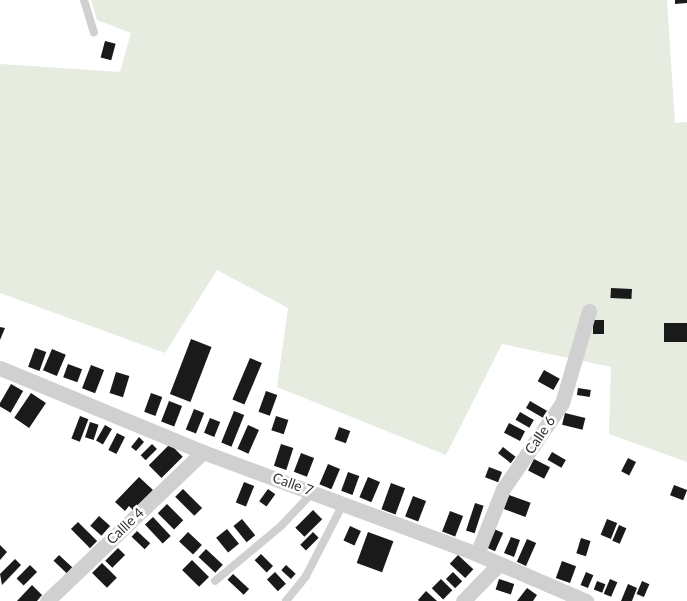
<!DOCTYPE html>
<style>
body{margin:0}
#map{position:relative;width:687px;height:601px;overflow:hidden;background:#fff;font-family:Lato,sans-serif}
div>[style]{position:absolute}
.green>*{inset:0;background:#e6ecdf}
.building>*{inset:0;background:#1a1a1a;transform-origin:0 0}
.lane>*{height:8px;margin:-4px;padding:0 4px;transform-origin:4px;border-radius:4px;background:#d0d0d0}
.street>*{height:15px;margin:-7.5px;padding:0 7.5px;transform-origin:7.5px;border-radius:7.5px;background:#d0d0d0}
span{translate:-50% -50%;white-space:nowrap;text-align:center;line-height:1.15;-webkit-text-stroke:5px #fff;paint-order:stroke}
.street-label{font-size:14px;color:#333}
</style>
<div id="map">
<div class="green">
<div style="clip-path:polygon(91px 0,667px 0,675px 123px,687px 122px,687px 462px,609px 434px,611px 367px,502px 344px,446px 455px,277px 387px,288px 308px,217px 270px,165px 353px,0 293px,0 64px,120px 72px,131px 33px,97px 20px)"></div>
</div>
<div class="building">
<div style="clip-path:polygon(675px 0,687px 0,687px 3px,675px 4px)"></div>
<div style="left:105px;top:41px;width:11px;height:17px;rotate:15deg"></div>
<div style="left:611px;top:288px;width:21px;height:10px;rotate:3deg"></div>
<div style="left:593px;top:320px;width:11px;height:14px"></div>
<div style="left:687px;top:323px;width:19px;height:23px;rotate:90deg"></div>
<div style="clip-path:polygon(0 327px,5px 328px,0 340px)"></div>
<div style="left:191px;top:339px;width:22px;height:59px;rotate:21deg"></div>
<div style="left:35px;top:348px;width:12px;height:20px;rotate:20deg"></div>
<div style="left:52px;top:349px;width:15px;height:23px;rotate:23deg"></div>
<div style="left:250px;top:358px;width:13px;height:45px;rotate:23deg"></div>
<div style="left:68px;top:364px;width:15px;height:14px;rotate:20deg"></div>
<div style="left:91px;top:365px;width:14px;height:25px;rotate:21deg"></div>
<div style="left:544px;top:370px;width:18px;height:13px;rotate:29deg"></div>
<div style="left:116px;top:372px;width:14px;height:22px;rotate:17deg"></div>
<div style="left:11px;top:384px;width:14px;height:25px;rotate:30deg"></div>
<div style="left:578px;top:388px;width:13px;height:7px;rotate:9deg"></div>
<div style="left:266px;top:391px;width:12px;height:22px;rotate:20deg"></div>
<div style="left:31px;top:393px;width:18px;height:30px;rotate:34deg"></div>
<div style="left:151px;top:393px;width:12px;height:20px;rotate:20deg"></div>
<div style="left:169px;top:401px;width:14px;height:22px;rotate:21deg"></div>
<div style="left:530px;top:401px;width:20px;height:8px;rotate:30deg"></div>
<div style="left:194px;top:409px;width:11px;height:22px;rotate:22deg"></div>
<div style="left:234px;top:411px;width:11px;height:34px;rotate:22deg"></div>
<div style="left:520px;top:412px;width:16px;height:9px;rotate:30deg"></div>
<div style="left:565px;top:413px;width:21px;height:12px;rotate:14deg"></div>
<div style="left:80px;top:416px;width:9px;height:24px;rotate:21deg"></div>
<div style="left:276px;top:416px;width:13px;height:15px;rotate:18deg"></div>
<div style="left:210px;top:418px;width:11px;height:16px;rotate:22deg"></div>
<div style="left:90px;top:422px;width:9px;height:16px;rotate:18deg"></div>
<div style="left:509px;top:423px;width:18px;height:11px;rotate:27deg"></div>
<div style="left:105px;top:425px;width:8px;height:18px;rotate:30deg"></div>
<div style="left:248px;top:425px;width:12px;height:26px;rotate:24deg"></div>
<div style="left:339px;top:427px;width:12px;height:13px;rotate:20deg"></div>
<div style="left:117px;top:433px;width:9px;height:19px;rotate:27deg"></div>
<div style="clip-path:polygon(139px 437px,144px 442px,136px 451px,131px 447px)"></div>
<div style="left:152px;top:444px;width:7px;height:16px;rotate:45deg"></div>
<div style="left:170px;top:444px;width:18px;height:30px;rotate:45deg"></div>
<div style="left:281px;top:444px;width:13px;height:23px;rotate:18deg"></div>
<div style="left:503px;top:447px;width:16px;height:8px;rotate:38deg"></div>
<div style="left:552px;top:452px;width:16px;height:9px;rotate:30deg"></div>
<div style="left:301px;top:453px;width:14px;height:20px;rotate:21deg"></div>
<div style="left:628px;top:458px;width:9px;height:15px;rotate:27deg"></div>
<div style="left:534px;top:459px;width:18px;height:13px;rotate:27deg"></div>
<div style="left:328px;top:464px;width:13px;height:22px;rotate:23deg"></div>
<div style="left:489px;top:467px;width:14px;height:11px;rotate:21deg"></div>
<div style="left:348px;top:472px;width:12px;height:20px;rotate:20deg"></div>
<div style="clip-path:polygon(139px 477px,153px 490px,133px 510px,129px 506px,125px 511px,115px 502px)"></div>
<div style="left:368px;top:477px;width:13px;height:22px;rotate:23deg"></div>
<div style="left:244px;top:482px;width:11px;height:22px;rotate:22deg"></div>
<div style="left:391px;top:483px;width:15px;height:28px;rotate:20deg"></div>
<div style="left:674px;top:485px;width:14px;height:11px;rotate:21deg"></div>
<div style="left:183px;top:489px;width:27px;height:11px;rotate:45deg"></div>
<div style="left:268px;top:489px;width:9px;height:15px;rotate:36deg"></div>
<div style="left:509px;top:495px;width:23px;height:15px;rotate:20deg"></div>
<div style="left:413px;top:496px;width:14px;height:22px;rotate:21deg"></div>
<div style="left:475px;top:503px;width:9px;height:29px;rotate:18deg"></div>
<div style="left:167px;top:504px;width:23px;height:13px;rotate:45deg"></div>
<div style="left:313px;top:510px;width:13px;height:25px;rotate:45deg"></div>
<div style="left:450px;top:511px;width:14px;height:22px;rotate:21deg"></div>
<div style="left:99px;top:516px;width:15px;height:13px;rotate:42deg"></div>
<div style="left:153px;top:517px;width:26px;height:11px;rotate:47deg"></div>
<div style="left:242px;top:519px;width:21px;height:11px;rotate:51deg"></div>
<div style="left:607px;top:519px;width:11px;height:17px;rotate:22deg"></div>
<div style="left:78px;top:522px;width:27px;height:10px;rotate:45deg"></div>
<div style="left:619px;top:525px;width:8px;height:17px;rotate:23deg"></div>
<div style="left:350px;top:526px;width:12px;height:16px;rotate:24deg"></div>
<div style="left:227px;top:529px;width:19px;height:14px;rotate:51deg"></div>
<div style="left:494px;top:529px;width:10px;height:20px;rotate:24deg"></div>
<div style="left:137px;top:531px;width:18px;height:8px;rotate:43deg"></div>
<div style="left:188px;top:532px;width:19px;height:13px;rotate:43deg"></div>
<div style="left:313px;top:532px;width:8px;height:18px;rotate:45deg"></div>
<div style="left:368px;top:532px;width:27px;height:33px;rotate:20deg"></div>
<div style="clip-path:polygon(511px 537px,520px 540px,514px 557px,504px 553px)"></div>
<div style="left:581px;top:538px;width:10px;height:16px;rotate:17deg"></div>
<div style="left:527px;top:539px;width:10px;height:25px;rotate:24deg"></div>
<div style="clip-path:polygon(0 545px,7px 552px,0 560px)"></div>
<div style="left:118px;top:548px;width:10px;height:18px;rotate:45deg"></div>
<div style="left:206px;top:549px;width:23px;height:11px;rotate:43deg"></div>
<div style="left:261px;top:554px;width:17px;height:9px;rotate:45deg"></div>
<div style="left:59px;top:555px;width:18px;height:8px;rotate:43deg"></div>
<div style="left:458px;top:555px;width:21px;height:12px;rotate:43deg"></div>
<div style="clip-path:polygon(15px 559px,21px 565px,2px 585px,0 574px)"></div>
<div style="left:192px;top:560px;width:24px;height:14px;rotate:45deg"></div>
<div style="left:562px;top:561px;width:15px;height:18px;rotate:20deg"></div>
<div style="left:102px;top:563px;width:21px;height:14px;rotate:45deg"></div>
<div style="left:30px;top:565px;width:10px;height:19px;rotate:45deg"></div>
<div style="left:286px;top:565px;width:13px;height:7px;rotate:42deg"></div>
<div style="left:275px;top:572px;width:16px;height:11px;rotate:47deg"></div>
<div style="left:453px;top:572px;width:13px;height:10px;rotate:45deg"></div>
<div style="left:586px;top:572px;width:8px;height:14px;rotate:23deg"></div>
<div style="left:233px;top:574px;width:22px;height:8px;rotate:43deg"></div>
<div style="left:441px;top:579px;width:16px;height:13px;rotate:45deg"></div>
<div style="left:499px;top:579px;width:16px;height:11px;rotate:18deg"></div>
<div style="left:610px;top:579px;width:8px;height:16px;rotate:23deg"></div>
<div style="left:597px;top:581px;width:9px;height:9px;rotate:21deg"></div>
<div style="left:642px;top:581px;width:8px;height:14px;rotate:23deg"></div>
<div style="clip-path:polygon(628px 584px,637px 588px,632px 601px,621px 601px)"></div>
<div style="clip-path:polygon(32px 585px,42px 595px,37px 601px,17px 601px)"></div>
<div style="clip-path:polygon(527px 588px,537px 595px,533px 601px,517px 601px)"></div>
<div style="clip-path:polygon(426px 591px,437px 601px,419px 601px,418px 600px)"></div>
</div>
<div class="lane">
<div style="left:84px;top:0;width:34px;rotate:73deg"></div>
<div style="left:215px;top:581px;width:86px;rotate:-39.8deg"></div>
<div style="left:281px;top:526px;width:48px;rotate:-46.7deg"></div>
<div style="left:286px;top:601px;width:32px;rotate:-51deg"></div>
<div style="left:306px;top:576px;width:81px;rotate:-62.8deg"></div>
</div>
<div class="street">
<div style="left:0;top:368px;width:220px;rotate:22.5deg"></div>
<div style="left:203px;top:452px;width:292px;rotate:20.4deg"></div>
<div style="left:477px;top:554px;width:119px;rotate:23.3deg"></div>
<div style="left:477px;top:554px;width:70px;rotate:-68.2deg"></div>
<div style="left:503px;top:489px;width:104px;rotate:-55.5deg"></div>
<div style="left:562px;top:403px;width:96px;rotate:-73.6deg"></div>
<div style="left:47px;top:601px;width:216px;rotate:-43.7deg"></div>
<div style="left:463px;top:601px;width:52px;rotate:-45.8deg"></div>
</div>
<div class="street-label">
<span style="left:540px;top:435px;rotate:-56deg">Calle 6</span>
<span style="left:293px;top:484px;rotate:20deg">Calle 7</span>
<span style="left:125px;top:526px;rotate:-44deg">Callle 4</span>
</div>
</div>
